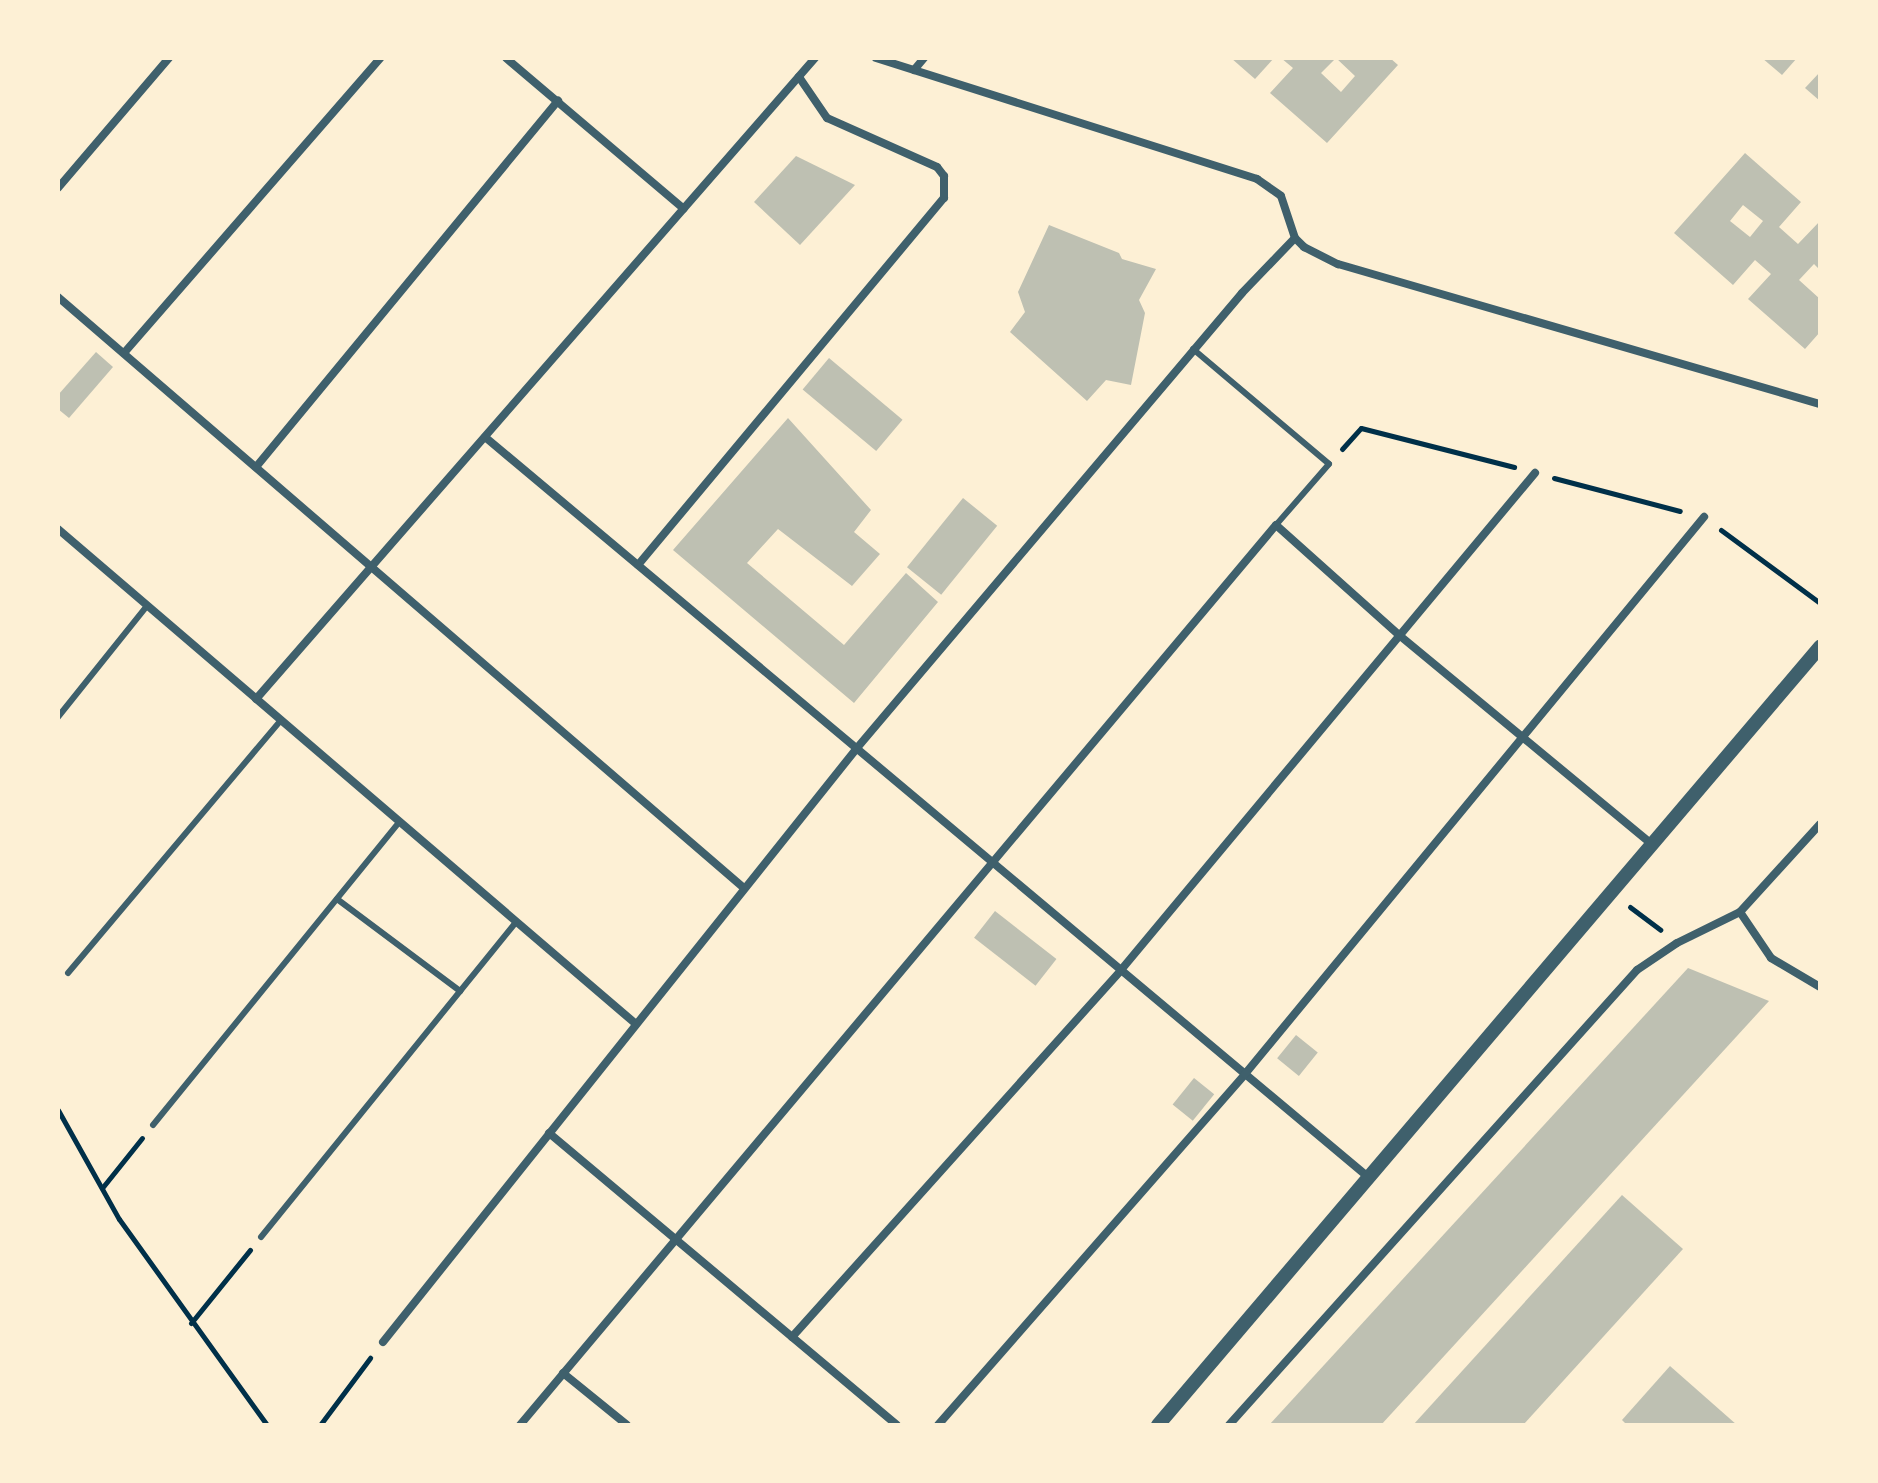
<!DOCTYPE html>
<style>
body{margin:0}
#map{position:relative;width:1878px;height:1483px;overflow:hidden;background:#fdf0d5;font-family:"Source Sans 3",sans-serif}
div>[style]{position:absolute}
.building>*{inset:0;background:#bec0b2;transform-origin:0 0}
.path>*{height:5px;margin:-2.5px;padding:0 2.5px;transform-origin:2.5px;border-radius:2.5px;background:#003049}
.service>*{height:6px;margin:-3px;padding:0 3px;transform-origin:3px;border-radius:3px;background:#3f606c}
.minor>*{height:8px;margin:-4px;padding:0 4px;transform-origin:4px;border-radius:4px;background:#3f606c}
.tertiary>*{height:14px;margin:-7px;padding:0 7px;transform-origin:7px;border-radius:7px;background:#3f606c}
span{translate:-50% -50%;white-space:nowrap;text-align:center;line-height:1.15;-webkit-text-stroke:7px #fdf0d5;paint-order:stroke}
.frame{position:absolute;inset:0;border:60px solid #fdf0d5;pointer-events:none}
</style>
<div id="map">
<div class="building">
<div style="clip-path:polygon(1231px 58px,1274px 58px,1255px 79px)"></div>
<div style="clip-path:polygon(evenodd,1281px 58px,1390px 58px,1398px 65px,1327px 143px,1270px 93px,1293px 68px,1281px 58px,1336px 58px,1355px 76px,1341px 92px,1321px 73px,1336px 58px)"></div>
<div style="clip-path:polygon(1762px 58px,1797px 58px,1782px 75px)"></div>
<div style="clip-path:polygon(1820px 72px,1820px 101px,1805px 88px)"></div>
<div style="clip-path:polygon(evenodd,1745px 153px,1801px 202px,1779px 227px,1798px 244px,1820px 221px,1820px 270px,1814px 264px,1799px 280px,1820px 299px,1820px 332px,1805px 349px,1748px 299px,1771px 274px,1755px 260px,1733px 285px,1674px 233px,1745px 153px,1743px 205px,1763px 221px,1750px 237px,1730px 221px,1743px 205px)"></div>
<div style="clip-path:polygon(796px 156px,855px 185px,800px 245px,754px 202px)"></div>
<div style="clip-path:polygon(1049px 225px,1119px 253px,1122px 259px,1156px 269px,1139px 300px,1145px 313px,1131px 385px,1106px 380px,1087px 401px,1010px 332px,1025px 312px,1018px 292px)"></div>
<div style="clip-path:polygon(96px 352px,113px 367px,69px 418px,58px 409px,58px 395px)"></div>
<div style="left:829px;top:358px;width:96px;height:41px;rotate:40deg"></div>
<div style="clip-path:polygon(788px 418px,871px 510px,854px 532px,880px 554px,852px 586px,778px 529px,747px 563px,844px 645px,906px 573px,938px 602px,854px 703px,673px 550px)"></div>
<div style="left:963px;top:498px;width:44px;height:89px;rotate:39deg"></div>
<div style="left:995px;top:911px;width:78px;height:34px;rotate:38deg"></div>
<div style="clip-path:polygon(1688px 968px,1769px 1001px,1381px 1425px,1269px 1425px)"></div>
<div style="left:1296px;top:1035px;width:28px;height:30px;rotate:39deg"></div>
<div style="left:1194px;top:1078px;width:26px;height:34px;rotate:39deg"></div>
<div style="clip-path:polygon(1622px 1195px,1683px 1249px,1523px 1425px,1413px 1425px)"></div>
<div style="clip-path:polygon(1670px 1366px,1737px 1425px,1627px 1425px,1622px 1420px)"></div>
</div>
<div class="path">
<div style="left:1342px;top:449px;width:28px;rotate:-48deg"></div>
<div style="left:1361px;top:428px;width:158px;rotate:14.3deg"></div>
<div style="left:1554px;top:478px;width:130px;rotate:14.7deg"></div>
<div style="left:1721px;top:530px;width:123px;rotate:36.4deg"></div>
<div style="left:1630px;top:907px;width:38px;rotate:37deg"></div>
<div style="left:58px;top:1110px;width:125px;rotate:60.8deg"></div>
<div style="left:119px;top:1219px;width:254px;rotate:54.3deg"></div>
<div style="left:102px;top:1188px;width:64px;rotate:-51.3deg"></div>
<div style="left:191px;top:1323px;width:94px;rotate:-51.1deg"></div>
<div style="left:320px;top:1425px;width:84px;rotate:-53.3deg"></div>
</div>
<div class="service">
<div style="left:1193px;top:349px;width:178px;rotate:40.2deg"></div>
<div style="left:1329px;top:464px;width:81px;rotate:131deg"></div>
<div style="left:58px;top:717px;width:142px;rotate:-51.3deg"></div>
<div style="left:337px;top:899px;width:154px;rotate:36.8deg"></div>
<div style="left:68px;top:973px;width:331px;rotate:-49.9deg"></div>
<div style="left:153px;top:1125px;width:390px;rotate:-50.9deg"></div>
<div style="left:261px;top:1237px;width:405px;rotate:-51deg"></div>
</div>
<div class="minor">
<div style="left:506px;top:58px;width:233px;rotate:40.3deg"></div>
<div style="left:876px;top:58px;width:400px;rotate:17.6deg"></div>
<div style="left:1257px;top:179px;width:29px;rotate:35deg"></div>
<div style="left:1281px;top:196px;width:44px;rotate:71.6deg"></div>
<div style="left:1295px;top:238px;width:13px;rotate:45deg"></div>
<div style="left:1304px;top:247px;width:38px;rotate:27deg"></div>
<div style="left:1338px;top:264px;width:502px;rotate:16.2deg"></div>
<div style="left:914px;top:70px;width:16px;rotate:-50deg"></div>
<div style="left:58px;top:188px;width:171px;rotate:-49.5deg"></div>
<div style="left:58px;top:297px;width:905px;rotate:40.75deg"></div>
<div style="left:124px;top:353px;width:391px;rotate:-49deg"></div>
<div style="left:485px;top:437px;width:1152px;rotate:39.96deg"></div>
<div style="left:256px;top:467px;width:475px;rotate:-50.5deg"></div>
<div style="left:58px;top:529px;width:761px;rotate:40.58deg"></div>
<div style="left:638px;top:565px;width:478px;rotate:-50.2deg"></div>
<div style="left:944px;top:198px;width:22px;rotate:-90deg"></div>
<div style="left:944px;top:176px;width:11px;rotate:-128deg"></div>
<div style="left:937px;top:167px;width:120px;rotate:-156deg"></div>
<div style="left:827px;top:118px;width:50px;rotate:-124.3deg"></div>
<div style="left:256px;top:699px;width:851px;rotate:-48.91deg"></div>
<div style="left:1740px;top:912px;width:55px;rotate:56deg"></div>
<div style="left:1771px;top:958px;width:57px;rotate:30.6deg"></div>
<div style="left:549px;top:1133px;width:454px;rotate:40deg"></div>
<div style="left:792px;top:1337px;width:493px;rotate:-48.1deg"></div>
<div style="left:1121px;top:970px;width:647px;rotate:-50.21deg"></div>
<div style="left:383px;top:1342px;width:760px;rotate:-51.41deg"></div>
<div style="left:857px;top:748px;width:596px;rotate:-49.76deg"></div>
<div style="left:1242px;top:293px;width:76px;rotate:-46.1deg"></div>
<div style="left:563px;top:1373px;width:82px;rotate:39.1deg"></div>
<div style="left:520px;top:1425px;width:1175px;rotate:-49.97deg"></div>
<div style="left:1276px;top:525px;width:165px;rotate:41.8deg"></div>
<div style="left:1399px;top:635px;width:328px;rotate:39.6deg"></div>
<div style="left:938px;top:1425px;width:466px;rotate:-48.8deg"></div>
<div style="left:1245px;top:1074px;width:722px;rotate:-50.51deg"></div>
<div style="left:1229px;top:1425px;width:611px;rotate:-48.12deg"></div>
<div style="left:1637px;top:970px;width:48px;rotate:-34deg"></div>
<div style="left:1677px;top:943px;width:70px;rotate:-26.2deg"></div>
<div style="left:1740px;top:912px;width:119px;rotate:-47.7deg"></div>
</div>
<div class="tertiary">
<div style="left:1158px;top:1425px;width:1022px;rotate:-49.61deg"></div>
</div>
<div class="frame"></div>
</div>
